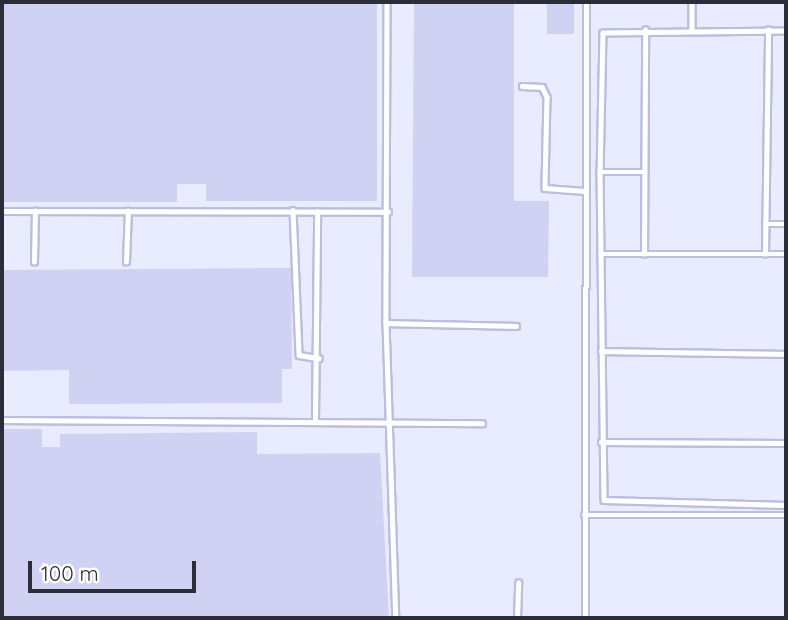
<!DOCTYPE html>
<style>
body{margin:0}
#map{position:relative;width:788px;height:620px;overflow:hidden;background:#e9ebff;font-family:Quicksand,sans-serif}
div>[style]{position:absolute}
.building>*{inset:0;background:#cfd2f2;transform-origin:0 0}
.roads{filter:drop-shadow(2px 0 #bcbede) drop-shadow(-2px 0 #bcbede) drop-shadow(0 2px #bcbede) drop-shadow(0 -2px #bcbede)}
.lane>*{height:4.5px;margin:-2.25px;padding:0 2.25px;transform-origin:2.25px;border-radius:2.25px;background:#fff}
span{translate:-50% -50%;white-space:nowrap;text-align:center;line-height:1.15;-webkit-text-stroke:5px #fff;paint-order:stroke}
.frame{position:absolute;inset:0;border:4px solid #2d2d3a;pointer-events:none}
.scale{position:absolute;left:28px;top:561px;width:168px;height:32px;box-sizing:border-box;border:4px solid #2d2d3a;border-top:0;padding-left:9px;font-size:21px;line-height:24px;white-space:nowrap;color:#2d2d3a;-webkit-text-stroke:5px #fff;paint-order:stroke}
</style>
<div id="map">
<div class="building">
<div style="clip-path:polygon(2px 2px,377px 2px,377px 201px,206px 201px,206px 184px,177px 184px,177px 202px,2px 202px)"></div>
<div style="clip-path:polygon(414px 2px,514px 2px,514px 201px,549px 201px,548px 277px,412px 277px)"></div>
<div style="left:547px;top:2px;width:27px;height:32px"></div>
<div style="clip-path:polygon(291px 268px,292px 369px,282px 369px,282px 403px,69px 404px,69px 370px,2px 371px,2px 270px)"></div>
<div style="clip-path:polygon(2px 429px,42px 429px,42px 447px,60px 447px,60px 434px,257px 432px,257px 454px,380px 453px,389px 618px,2px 618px)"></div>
</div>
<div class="roads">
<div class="lane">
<div style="left:387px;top:2px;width:321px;rotate:90.2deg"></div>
<div style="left:386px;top:323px;width:295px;rotate:88.1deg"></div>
<div style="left:692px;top:2px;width:28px;rotate:90deg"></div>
<div style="left:786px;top:31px;width:183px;rotate:179.4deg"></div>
<div style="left:603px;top:33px;width:139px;rotate:91.2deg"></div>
<div style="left:600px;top:172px;width:328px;rotate:89.3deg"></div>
<div style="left:604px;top:500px;width:182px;rotate:1.6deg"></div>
<div style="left:522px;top:86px;width:20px;rotate:3deg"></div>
<div style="left:542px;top:87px;width:11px;rotate:63deg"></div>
<div style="left:547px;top:97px;width:91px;rotate:91.3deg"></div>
<div style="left:545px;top:188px;width:40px;rotate:4.3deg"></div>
<div style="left:600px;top:172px;width:45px"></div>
<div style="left:293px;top:210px;width:145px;rotate:87.6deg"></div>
<div style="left:299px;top:355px;width:20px;rotate:9deg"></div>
<div style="left:2px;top:211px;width:386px;rotate:0.1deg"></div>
<div style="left:765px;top:224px;width:21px"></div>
<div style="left:600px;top:254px;width:186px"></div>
<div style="left:644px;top:254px;width:224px;rotate:-89.7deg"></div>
<div style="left:765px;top:254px;width:224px;rotate:-89.2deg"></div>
<div style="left:34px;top:262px;width:51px;rotate:-88.9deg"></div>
<div style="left:126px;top:262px;width:51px;rotate:-87.8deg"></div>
<div style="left:386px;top:323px;width:130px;rotate:1.3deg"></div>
<div style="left:601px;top:351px;width:185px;rotate:0.9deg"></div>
<div style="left:2px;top:420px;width:480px;rotate:0.4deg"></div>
<div style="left:315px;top:420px;width:208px;rotate:-89.4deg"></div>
<div style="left:601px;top:442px;width:185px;rotate:0.3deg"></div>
<div style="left:584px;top:515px;width:202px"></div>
<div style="left:517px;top:618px;width:35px;rotate:-88deg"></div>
<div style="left:585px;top:618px;width:616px;rotate:-89.91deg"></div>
</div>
</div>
<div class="frame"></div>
<div class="scale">100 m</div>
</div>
